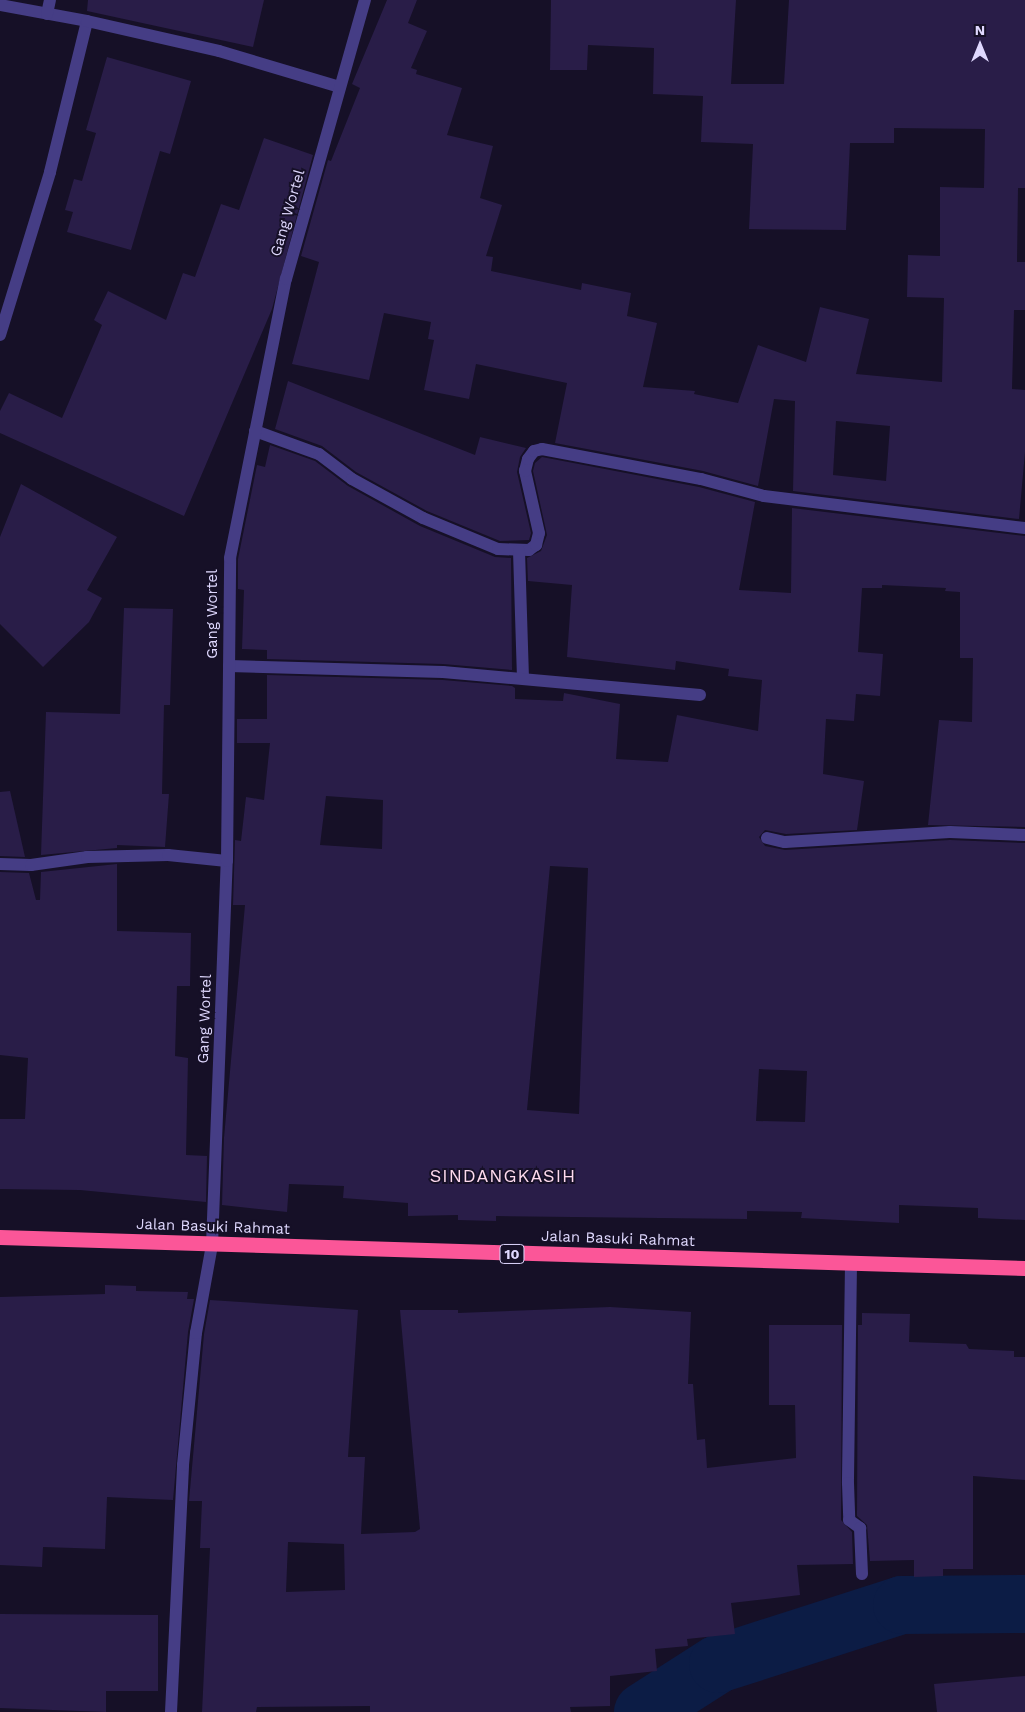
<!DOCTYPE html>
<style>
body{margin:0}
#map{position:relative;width:1025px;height:1712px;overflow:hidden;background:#161027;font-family:"Work Sans",sans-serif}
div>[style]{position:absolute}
.river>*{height:58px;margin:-29px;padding:0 29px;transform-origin:29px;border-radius:29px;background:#0c1c45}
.building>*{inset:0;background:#291d48}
.minor>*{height:12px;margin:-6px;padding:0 6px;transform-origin:6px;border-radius:6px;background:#453d85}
.highway>*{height:15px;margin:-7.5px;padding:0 7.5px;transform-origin:7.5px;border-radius:7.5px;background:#fb5698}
span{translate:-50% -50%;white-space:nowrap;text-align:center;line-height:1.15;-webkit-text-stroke:4px #161027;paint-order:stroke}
.shield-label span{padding:1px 4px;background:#161027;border:1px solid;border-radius:4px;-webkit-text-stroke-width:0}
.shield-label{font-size:14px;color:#dfd8fe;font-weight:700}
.street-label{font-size:15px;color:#dfd8fe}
.quarter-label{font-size:18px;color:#fedaee;letter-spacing:1px}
.north{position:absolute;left:955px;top:20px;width:50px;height:50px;-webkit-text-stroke:4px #161027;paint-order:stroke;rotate:0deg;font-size:14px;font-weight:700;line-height:20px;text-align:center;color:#dfd8fe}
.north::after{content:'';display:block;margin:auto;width:18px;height:22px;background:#dfd8fe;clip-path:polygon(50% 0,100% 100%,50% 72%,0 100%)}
</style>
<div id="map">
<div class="river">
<div style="left:643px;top:1712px;width:89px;rotate:-32.6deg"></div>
<div style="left:718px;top:1664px;width:193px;rotate:-17.8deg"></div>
<div style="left:902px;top:1605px;width:123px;rotate:-0.5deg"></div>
</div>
<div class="building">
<div style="clip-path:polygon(88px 0,264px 0,253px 47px,87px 11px)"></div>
<div style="clip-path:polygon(evenodd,387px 0,417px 0,408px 23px,427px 31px,411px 68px,417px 70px,416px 74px,462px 88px,447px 135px,493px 146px,480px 198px,502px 205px,486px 256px,493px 257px,491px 271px,581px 290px,582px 283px,631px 293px,627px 316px,657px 323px,643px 387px,695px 391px,694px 394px,738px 403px,758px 345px,806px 362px,820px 307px,869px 319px,856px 374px,942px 382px,944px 298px,907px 297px,908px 255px,940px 256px,940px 187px,984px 188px,985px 129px,894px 128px,894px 143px,850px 143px,846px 230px,749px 229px,753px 144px,701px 142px,703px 96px,653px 94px,654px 48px,588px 45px,587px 70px,550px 70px,551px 0,736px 0,731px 84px,784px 84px,789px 0,1025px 0,1025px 188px,1018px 188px,1017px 262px,1025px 262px,1025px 310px,1014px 310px,1012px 389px,1025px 390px,1025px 452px,1019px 519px,793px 491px,795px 401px,774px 399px,758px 486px,703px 471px,555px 443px,567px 383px,476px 364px,469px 399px,424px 390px,434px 340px,428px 339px,431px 322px,384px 313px,369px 380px,292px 364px,319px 262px,301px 256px,328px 160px,331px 161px,360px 88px,352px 84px,387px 0,836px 421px,890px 426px,886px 481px,833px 475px,836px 421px)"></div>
<div style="clip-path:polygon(107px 57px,191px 81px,170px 154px,160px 151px,131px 250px,67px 232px,73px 212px,65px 210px,74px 179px,82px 181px,96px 133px,86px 130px)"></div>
<div style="clip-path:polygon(264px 138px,313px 155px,272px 309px,184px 516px,0 433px,0 411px,9px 393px,62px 418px,102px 325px,94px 320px,108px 291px,166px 320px,183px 273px,195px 277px,221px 204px,239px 210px)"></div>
<div style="clip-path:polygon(288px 381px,475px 455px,480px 437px,526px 448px,520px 457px,517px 472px,531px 533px,529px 540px,500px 541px,427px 511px,356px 472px,322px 446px,275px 429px)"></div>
<div style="clip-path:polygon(270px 445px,315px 461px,348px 486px,420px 526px,495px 557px,511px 558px,512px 670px,443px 664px,267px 659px,267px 650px,242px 649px,244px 590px,238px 589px,238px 559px,257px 465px,265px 467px)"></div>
<div style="clip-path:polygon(evenodd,542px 457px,699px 487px,755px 502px,739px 590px,791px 593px,792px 508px,1025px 536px,1025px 827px,928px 825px,939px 720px,972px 722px,973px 658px,960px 658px,960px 592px,945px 591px,946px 588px,882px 585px,882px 588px,862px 588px,858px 652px,883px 654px,880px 696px,856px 694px,854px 721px,826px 719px,823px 774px,864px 781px,857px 830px,786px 834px,765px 830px,759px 837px,765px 846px,785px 850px,950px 840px,1025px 843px,1025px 1220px,978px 1218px,978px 1208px,899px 1205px,899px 1223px,801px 1218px,802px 1212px,747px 1211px,747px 1219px,496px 1216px,496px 1221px,458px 1220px,458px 1215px,408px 1216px,408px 1203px,343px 1198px,344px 1186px,289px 1184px,287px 1212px,222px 1205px,224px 1138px,245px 905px,233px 905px,235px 840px,241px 841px,246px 797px,264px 800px,270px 743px,237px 743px,237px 719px,267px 719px,267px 675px,443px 680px,512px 686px,515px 688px,515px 699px,563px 701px,564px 693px,620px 704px,616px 759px,668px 762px,677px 715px,758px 731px,762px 680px,728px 676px,729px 669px,676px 661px,675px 670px,567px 657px,572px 585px,528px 581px,527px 558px,541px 551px,547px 535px,533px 471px,535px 463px,542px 457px,326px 796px,383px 800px,382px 849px,320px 845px,326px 796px,542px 457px,550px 866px,588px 868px,579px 1114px,527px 1110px,550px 866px,542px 457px,759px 1069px,807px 1071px,805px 1122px,756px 1121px,759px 1069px)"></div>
<div style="clip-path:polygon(21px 484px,117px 537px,87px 590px,102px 598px,89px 622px,43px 667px,0 624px,0 537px)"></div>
<div style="clip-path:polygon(124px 608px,173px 609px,170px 705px,164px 705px,162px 794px,169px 794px,165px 847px,117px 845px,117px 848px,41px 855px,46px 712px,120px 714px)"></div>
<div style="clip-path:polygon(10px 791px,25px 857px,0 856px,0 792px)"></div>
<div style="clip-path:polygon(117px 864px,117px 931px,191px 933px,190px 986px,177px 986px,175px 1056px,188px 1058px,186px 1155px,207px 1156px,206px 1202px,80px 1190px,0 1189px,0 1119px,25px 1119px,28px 1058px,0 1055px,0 872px,29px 873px,36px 900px,40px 900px,41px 872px)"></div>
<div style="clip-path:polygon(105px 1285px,136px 1286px,136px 1291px,188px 1292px,187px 1299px,194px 1299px,188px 1332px,173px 1500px,107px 1497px,105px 1549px,43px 1547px,42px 1567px,0 1565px,0 1297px,105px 1294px)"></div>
<div style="clip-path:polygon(evenodd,210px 1300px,358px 1310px,348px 1457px,365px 1457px,361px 1534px,415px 1532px,420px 1529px,400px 1310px,458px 1310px,458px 1313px,610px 1307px,691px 1312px,688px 1384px,693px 1384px,697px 1440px,705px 1439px,707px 1468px,796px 1458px,795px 1405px,769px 1405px,769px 1325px,842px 1325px,841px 1520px,852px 1532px,853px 1564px,797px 1565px,800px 1595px,731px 1603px,735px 1634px,687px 1639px,688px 1646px,655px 1649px,657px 1671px,610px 1676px,610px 1706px,570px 1707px,571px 1712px,370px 1712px,370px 1706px,257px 1707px,256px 1712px,202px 1712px,210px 1548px,200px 1548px,202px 1501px,189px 1501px,204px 1334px,210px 1300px,288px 1542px,344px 1544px,345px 1590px,286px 1592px,288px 1542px)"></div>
<div style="clip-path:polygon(862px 1313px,910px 1314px,909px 1342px,966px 1344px,969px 1349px,1014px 1351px,1014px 1357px,1025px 1357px,1025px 1480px,973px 1476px,973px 1569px,943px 1569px,943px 1576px,914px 1577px,914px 1560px,870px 1561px,867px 1525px,857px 1516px,858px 1325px,862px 1325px)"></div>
<div style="clip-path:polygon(0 1614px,158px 1615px,158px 1691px,106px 1691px,106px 1712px,0 1708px)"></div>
<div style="clip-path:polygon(1025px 1676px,1025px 1712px,937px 1712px,934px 1684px)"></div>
</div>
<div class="minor">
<div style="left:0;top:5px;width:88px;rotate:10.4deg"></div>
<div style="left:47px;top:14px;width:14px;rotate:-78deg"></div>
<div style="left:0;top:335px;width:170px;rotate:-72.9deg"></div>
<div style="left:50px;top:172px;width:155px;rotate:-76.2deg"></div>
<div style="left:87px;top:21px;width:135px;rotate:12.8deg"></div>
<div style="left:219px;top:51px;width:126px;rotate:16.6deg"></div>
<div style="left:255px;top:431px;width:68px;rotate:19.8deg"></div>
<div style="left:319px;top:454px;width:41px;rotate:37.1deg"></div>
<div style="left:352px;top:479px;width:81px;rotate:28.8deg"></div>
<div style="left:423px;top:518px;width:81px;rotate:22.5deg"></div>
<div style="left:498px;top:549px;width:31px;rotate:2deg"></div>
<div style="left:529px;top:550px;width:9px;rotate:-36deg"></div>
<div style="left:536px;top:545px;width:12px;rotate:-76deg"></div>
<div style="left:539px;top:533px;width:64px;rotate:-102.7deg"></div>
<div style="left:525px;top:471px;width:12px;rotate:-76deg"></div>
<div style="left:528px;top:459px;width:10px;rotate:-53deg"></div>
<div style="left:534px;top:451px;width:8px;rotate:-14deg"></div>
<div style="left:542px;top:449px;width:162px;rotate:10.7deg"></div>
<div style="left:701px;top:479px;width:65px;rotate:15.1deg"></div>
<div style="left:764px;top:496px;width:263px;rotate:7deg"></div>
<div style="left:519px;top:551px;width:126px;rotate:88.2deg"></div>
<div style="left:229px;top:666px;width:214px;rotate:1.6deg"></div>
<div style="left:443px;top:672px;width:258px;rotate:5.1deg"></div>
<div style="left:767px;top:838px;width:18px;rotate:13deg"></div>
<div style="left:785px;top:842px;width:165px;rotate:-3.5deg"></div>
<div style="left:950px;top:832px;width:75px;rotate:2.3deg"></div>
<div style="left:0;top:864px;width:31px;rotate:2deg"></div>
<div style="left:31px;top:865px;width:57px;rotate:-8.1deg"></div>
<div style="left:87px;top:857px;width:81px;rotate:-1.4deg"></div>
<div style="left:168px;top:855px;width:59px;rotate:5.8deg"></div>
<div style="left:851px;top:1264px;width:219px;rotate:90.8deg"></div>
<div style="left:848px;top:1483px;width:37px;rotate:88deg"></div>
<div style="left:849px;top:1520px;width:14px;rotate:36deg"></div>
<div style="left:860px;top:1528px;width:46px;rotate:87.5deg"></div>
<div style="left:171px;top:1712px;width:247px;rotate:-87.2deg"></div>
<div style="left:183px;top:1465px;width:133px;rotate:-84.4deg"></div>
<div style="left:196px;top:1333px;width:89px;rotate:-79.7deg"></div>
<div style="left:212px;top:1245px;width:384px;rotate:-87.8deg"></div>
<div style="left:227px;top:861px;width:303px;rotate:-89.4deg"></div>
<div style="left:230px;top:558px;width:285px;rotate:-78.7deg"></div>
<div style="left:286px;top:279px;width:290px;rotate:-74.2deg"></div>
</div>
<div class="highway">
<div style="left:0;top:1237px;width:1025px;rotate:1.73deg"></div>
</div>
<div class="shield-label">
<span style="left:512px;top:1254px">10</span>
</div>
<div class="street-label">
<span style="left:288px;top:213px;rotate:-74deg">Gang Wortel</span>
<span style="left:213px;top:614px;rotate:-90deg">Gang Wortel</span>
<span style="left:205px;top:1019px;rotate:-88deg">Gang Wortel</span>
<span style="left:213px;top:1227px;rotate:2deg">Jalan Basuki Rahmat</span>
<span style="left:618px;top:1239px;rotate:2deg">Jalan Basuki Rahmat</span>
</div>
<div class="quarter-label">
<span style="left:503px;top:1176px">SINDANGKASIH</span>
</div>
<div class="north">N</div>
</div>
